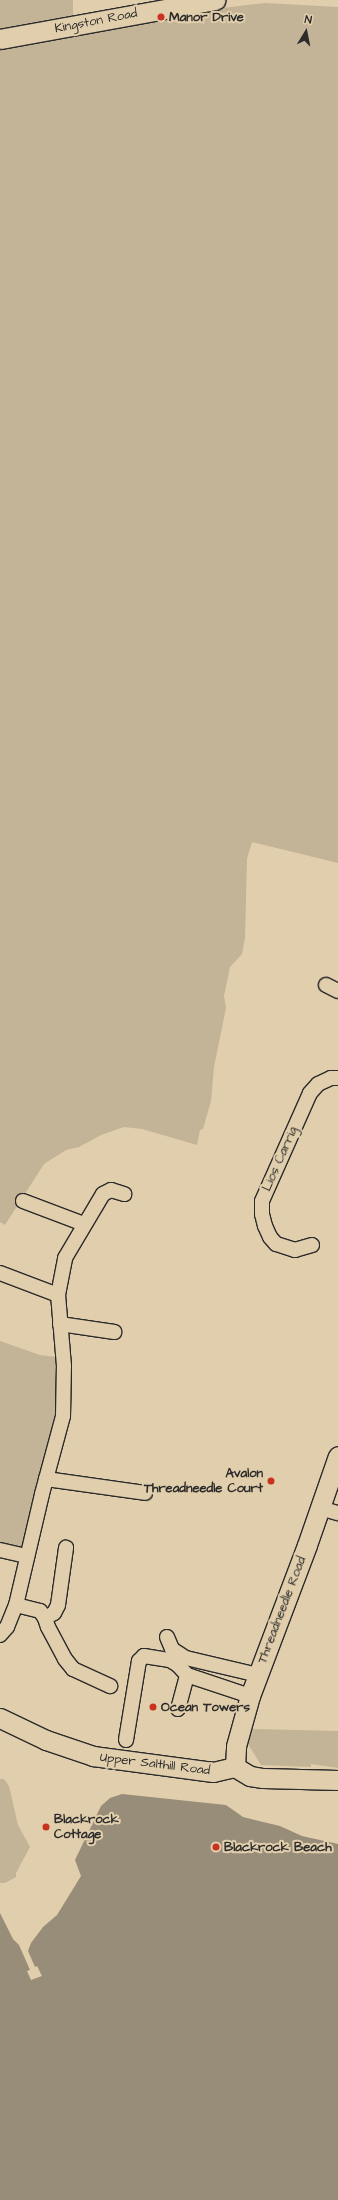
<!DOCTYPE html>
<style>
body{margin:0}
#map{position:relative;width:338px;height:2200px;overflow:hidden;background:#e1ceac;font-family:"Architects Daughter",sans-serif}
div>[style]{position:absolute}
.green>*{inset:0;background:#c3b397}
.water>*{inset:0;background:#988d79}
.pier>*{inset:0;background:#e1ceac}
.roads{filter:drop-shadow(1px 0 #2b2b2b) drop-shadow(-1px 0 #2b2b2b) drop-shadow(0 1px #2b2b2b) drop-shadow(0 -1px #2b2b2b)}
.street>*{height:14px;margin:-7px;padding:0 7px;transform-origin:7px;border-radius:7px;background:#e1ceac}
.secondary>*{height:19px;margin:-9.5px;padding:0 9.5px;transform-origin:9.5px;border-radius:9.5px;background:#e1ceac}
.dots>*{width:11px;height:11px;translate:-50% -50%;box-sizing:border-box;border:2px solid #e1ceac;border-radius:50%}
span{translate:-50% -50%;white-space:nowrap;text-align:center;line-height:1.15;-webkit-text-stroke:4px #e1ceac;paint-order:stroke}
.poi-label{font-size:13px;color:#2b2b2b;font-weight:700}
.left{translate:0 -50%;text-align:left}
.right{translate:-100% -50%;text-align:right}
.street-label{font-size:13px;color:#2b2b2b}
.north{position:absolute;left:286px;top:12px;width:40px;height:40px;-webkit-text-stroke:3px #e1ceac;paint-order:stroke;rotate:10deg;font-size:11px;font-weight:700;line-height:16px;text-align:center;color:#2b2b2b}
.north::after{content:'';display:block;margin:auto;width:14px;height:18px;background:#2b2b2b;clip-path:polygon(50% 0,100% 100%,50% 72%,0 100%)}
</style>
<div id="map">
<div class="green">
<div style="clip-path:polygon(0 0,73px 0,73px 16px,0 29px)"></div>
<div style="clip-path:polygon(264px 3px,338px 7px,338px 863px,252px 842px,247px 859px,245px 938px,242px 954px,230px 967px,224px 996px,226px 1008px,214px 1067px,211px 1101px,203px 1129px,200px 1130px,197px 1145px,142px 1129px,124px 1127px,101px 1135px,79px 1147px,66px 1150px,44px 1164px,5px 1225px,0 1222px,0 48px,198px 11px)"></div>
<div style="clip-path:polygon(0 1341px,40px 1355px,57px 1357px,58px 1365px,56px 1423px,25px 1541px,21px 1547px,14px 1549px,0 1545px)"></div>
<div style="clip-path:polygon(252px 1729px,338px 1731px,338px 1768px,311px 1764px,311px 1767px,261px 1765px,248px 1744px)"></div>
<div style="clip-path:polygon(0 1779px,4px 1779px,9px 1786px,18px 1825px,30px 1847px,16px 1873px,16px 1877px,5px 1883px,0 1883px)"></div>
</div>
<div class="water">
<div style="clip-path:polygon(122px 1794px,226px 1805px,243px 1817px,280px 1826px,302px 1836px,338px 1844px,338px 2200px,0 2200px,0 1913px,13px 1939px,19px 1945px,30px 1970px,27px 1971px,31px 1980px,42px 1976px,37px 1966px,35px 1967px,28px 1951px,31px 1943px,43px 1927px,57px 1915px,81px 1876px,75px 1860px,101px 1806px,110px 1798px)"></div>
</div>
<div class="pier">
<div style="clip-path:polygon(137px 1792px,226px 1803px,230px 1805px,137px 1794px)"></div>
</div>
<div class="roads">
<div class="street">
<div style="left:326px;top:985px;width:13px;rotate:27deg"></div>
<div style="left:23px;top:1201px;width:65px;rotate:20.7deg"></div>
<div style="left:312px;top:1245px;width:18px;rotate:164deg"></div>
<div style="left:295px;top:1250px;width:20px;rotate:-162deg"></div>
<div style="left:276px;top:1244px;width:9px;rotate:-131deg"></div>
<div style="left:270px;top:1237px;width:12px;rotate:-114deg"></div>
<div style="left:265px;top:1226px;width:12px;rotate:-104deg"></div>
<div style="left:262px;top:1214px;width:13px;rotate:-90deg"></div>
<div style="left:262px;top:1201px;width:118px;rotate:-66deg"></div>
<div style="left:310px;top:1093px;width:12px;rotate:-48deg"></div>
<div style="left:318px;top:1084px;width:14px;rotate:-25deg"></div>
<div style="left:331px;top:1078px;width:7px"></div>
<div style="left:0;top:1273px;width:62px;rotate:20.8deg"></div>
<div style="left:60px;top:1324px;width:55px;rotate:8.4deg"></div>
<div style="left:46px;top:1479px;width:100px;rotate:8deg"></div>
<div style="left:320px;top:1508px;width:19px;rotate:16deg"></div>
<div style="left:0;top:1550px;width:28px;rotate:13deg"></div>
<div style="left:16px;top:1605px;width:25px;rotate:14deg"></div>
<div style="left:40px;top:1611px;width:9px;rotate:54deg"></div>
<div style="left:45px;top:1618px;width:9px;rotate:72deg"></div>
<div style="left:48px;top:1627px;width:36px;rotate:62deg"></div>
<div style="left:65px;top:1659px;width:13px;rotate:51deg"></div>
<div style="left:73px;top:1669px;width:41px;rotate:24.7deg"></div>
<div style="left:45px;top:1618px;width:10px;rotate:-29deg"></div>
<div style="left:54px;top:1613px;width:9px;rotate:-63deg"></div>
<div style="left:58px;top:1605px;width:58px;rotate:-82deg"></div>
<div style="left:0;top:1635px;width:11px;rotate:-49deg"></div>
<div style="left:7px;top:1627px;width:24px;rotate:-68deg"></div>
<div style="left:16px;top:1605px;width:114px;rotate:-76.8deg"></div>
<div style="left:42px;top:1494px;width:81px;rotate:-74.9deg"></div>
<div style="left:63px;top:1416px;width:50px;rotate:-88.9deg"></div>
<div style="left:64px;top:1366px;width:71px;rotate:-94.8deg"></div>
<div style="left:58px;top:1295px;width:38px;rotate:-79deg"></div>
<div style="left:65px;top:1258px;width:74px;rotate:-59.3deg"></div>
<div style="left:103px;top:1194px;width:9px;rotate:-27deg"></div>
<div style="left:111px;top:1190px;width:14px;rotate:17deg"></div>
<div style="left:167px;top:1637px;width:13px;rotate:67deg"></div>
<div style="left:172px;top:1649px;width:17px;rotate:33deg"></div>
<div style="left:186px;top:1658px;width:74px;rotate:13.3deg"></div>
<div style="left:178px;top:1709px;width:35px;rotate:-75deg"></div>
<div style="left:187px;top:1675px;width:66px;rotate:18.4deg"></div>
<div style="left:126px;top:1740px;width:80px;rotate:-80.7deg"></div>
<div style="left:139px;top:1661px;width:7px;rotate:-45deg"></div>
<div style="left:144px;top:1656px;width:26px;rotate:9deg"></div>
<div style="left:170px;top:1660px;width:9px;rotate:32deg"></div>
<div style="left:178px;top:1665px;width:13px;rotate:48deg"></div>
</div>
<div class="secondary">
<div style="left:0;top:39px;width:219px;rotate:-10.3deg"></div>
<div style="left:0;top:1718px;width:51px;rotate:25.6deg"></div>
<div style="left:46px;top:1740px;width:50px;rotate:18.8deg"></div>
<div style="left:93px;top:1756px;width:121px;rotate:7.6deg"></div>
<div style="left:213px;top:1772px;width:23px;rotate:-13deg"></div>
<div style="left:235px;top:1767px;width:21px;rotate:-87deg"></div>
<div style="left:236px;top:1746px;width:52px;rotate:-74.4deg"></div>
<div style="left:250px;top:1696px;width:161px;rotate:-69.3deg"></div>
<div style="left:307px;top:1545px;width:94px;rotate:-70.8deg"></div>
<div style="left:235px;top:1767px;width:17px;rotate:31deg"></div>
<div style="left:250px;top:1776px;width:13px;rotate:9deg"></div>
<div style="left:263px;top:1778px;width:75px;rotate:1.5deg"></div>
</div>
</div>
<div class="dots">
<div style="left:161px;top:17px;background:#c8321e"></div>
<div style="left:271px;top:1481px;background:#c8321e"></div>
<div style="left:153px;top:1707px;background:#c8321e"></div>
<div style="left:46px;top:1827px;background:#c8321e"></div>
<div style="left:216px;top:1847px;background:#c8321e"></div>
</div>
<div class="poi-label">
<span class="left" style="left:169px;top:17px">Manor Drive</span>
<span class="right" style="left:263px;top:1481px">Avalon<br>Threadneedle Court</span>
<span class="left" style="left:161px;top:1707px">Ocean Towers</span>
<span class="left" style="left:54px;top:1827px">Blackrock<br>Cottage</span>
<span class="left" style="left:224px;top:1847px">Blackrock Beach</span>
</div>
<div class="street-label">
<span style="left:96px;top:21px;rotate:-11deg">Kingston Road</span>
<span style="left:280px;top:1159px;rotate:-66deg">Lios Carrig</span>
<span style="left:282px;top:1610px;rotate:-69deg">Threadneedle Road</span>
<span style="left:155px;top:1764px;rotate:7deg">Upper Salthill Road</span>
</div>
<div class="north">N</div>
</div>
